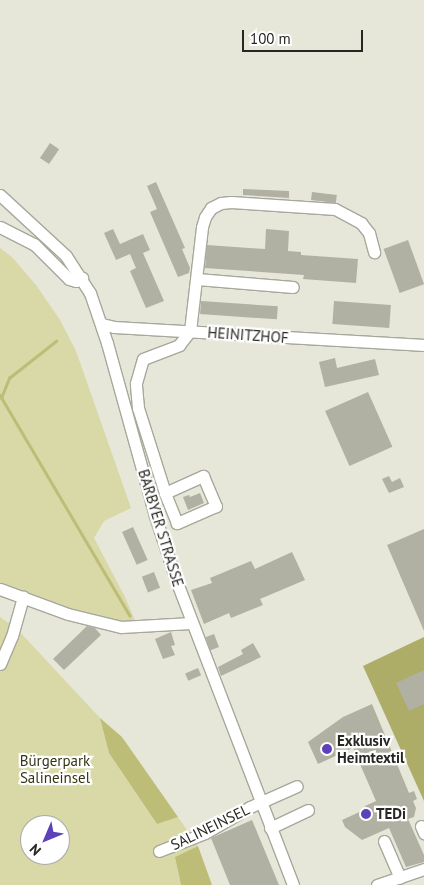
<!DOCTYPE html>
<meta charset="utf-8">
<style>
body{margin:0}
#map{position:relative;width:424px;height:885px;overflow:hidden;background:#e6e6d9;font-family:"PT Sans",sans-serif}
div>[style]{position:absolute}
.green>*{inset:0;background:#d8d9a7}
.forest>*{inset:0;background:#adad67}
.water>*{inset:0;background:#bdbd77}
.stream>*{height:2.5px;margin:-1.25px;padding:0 1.25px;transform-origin:1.25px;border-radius:1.25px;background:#bdbd77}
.building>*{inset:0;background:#b0b0a3;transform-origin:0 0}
.roads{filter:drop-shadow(1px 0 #a7a89b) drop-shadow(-1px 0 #a7a89b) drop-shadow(0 1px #a7a89b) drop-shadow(0 -1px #a7a89b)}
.minor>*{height:11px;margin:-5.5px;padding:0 5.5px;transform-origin:5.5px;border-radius:5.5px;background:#fff}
.dots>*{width:14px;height:14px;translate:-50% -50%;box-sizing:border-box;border:2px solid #fff;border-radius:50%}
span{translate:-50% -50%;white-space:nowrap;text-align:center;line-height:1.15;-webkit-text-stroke:4.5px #fff;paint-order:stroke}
.street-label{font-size:15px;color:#272722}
.poi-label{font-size:15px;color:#272722;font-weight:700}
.left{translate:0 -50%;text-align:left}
.park-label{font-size:15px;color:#353515}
.north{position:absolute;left:20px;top:815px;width:50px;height:50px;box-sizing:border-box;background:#fff;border:1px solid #a9a9a7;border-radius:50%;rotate:225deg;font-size:14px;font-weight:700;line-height:20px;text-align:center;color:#272722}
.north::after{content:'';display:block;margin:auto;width:18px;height:22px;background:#5d41b9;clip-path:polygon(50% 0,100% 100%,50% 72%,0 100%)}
.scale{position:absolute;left:242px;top:30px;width:121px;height:22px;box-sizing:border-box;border:2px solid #272722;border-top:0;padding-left:6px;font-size:15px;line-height:18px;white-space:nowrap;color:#272722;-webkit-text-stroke:4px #fff;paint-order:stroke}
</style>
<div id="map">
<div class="green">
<div style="clip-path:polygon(0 248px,12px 257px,36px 285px,60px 320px,76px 351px,131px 508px,104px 521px,94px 538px,125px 597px,139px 630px,85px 623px,0 597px)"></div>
<div style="clip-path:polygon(evenodd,0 617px,17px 629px,100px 718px,109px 753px,157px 824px,178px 817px,198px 846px,175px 857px,181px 885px,0 885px,0 617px,30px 825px,60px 825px,60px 855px,30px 855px,30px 825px)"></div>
</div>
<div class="forest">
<div style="clip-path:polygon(424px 637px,424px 801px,363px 666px)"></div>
</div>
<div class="water">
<div style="clip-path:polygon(100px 718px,122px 737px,178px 817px,157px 824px,109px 753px)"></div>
<div style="clip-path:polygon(198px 846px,212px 885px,181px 885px,175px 857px)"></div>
</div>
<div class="stream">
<div style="left:0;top:395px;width:256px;rotate:59.5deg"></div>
<div style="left:1px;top:398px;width:22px;rotate:-68deg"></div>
<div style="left:9px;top:378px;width:60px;rotate:-38.2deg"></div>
</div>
<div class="building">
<div style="left:50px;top:143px;width:11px;height:18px;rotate:34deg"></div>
<div style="clip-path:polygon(156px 182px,185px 248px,182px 249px,190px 268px,189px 273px,178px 277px,150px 212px,157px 209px,147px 186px)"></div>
<div style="clip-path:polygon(243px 189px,289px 191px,289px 198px,243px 195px)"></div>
<div style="left:312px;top:192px;width:25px;height:8px;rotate:7deg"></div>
<div style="clip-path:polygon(113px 229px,120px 244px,143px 234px,150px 250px,143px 253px,164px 301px,146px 308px,130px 271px,136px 268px,130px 254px,116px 260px,104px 233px)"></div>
<div style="clip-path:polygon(266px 229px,289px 231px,288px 251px,301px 252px,301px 255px,358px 259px,356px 283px,303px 279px,304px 275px,205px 268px,207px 245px,265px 249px)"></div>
<div style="left:408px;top:240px;width:47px;height:26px;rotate:70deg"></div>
<div style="left:201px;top:301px;width:77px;height:13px;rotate:4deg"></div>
<div style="left:334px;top:301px;width:57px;height:23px;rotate:4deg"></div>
<div style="clip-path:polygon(335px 358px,337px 368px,375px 359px,379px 375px,325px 387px,319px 362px)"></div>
<div style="left:368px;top:392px;width:60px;height:47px;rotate:66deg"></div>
<div style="clip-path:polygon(389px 476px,392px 482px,400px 478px,404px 487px,389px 493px,382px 479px)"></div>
<div style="clip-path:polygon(200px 493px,204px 503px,188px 510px,183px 497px,189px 495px,190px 497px)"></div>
<div style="left:133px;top:527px;width:36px;height:12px;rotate:66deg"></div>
<div style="clip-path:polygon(424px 529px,424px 631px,387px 545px)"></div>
<div style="clip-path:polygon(292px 552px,305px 580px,260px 599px,263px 605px,231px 618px,229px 613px,204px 624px,191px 590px,212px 583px,210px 578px,251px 561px,255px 569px)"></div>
<div style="left:154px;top:572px;width:17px;height:13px;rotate:69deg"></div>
<div style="clip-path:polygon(87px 626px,95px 628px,101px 635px,64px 670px,53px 659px)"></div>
<div style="clip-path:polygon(171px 632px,175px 645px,171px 646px,175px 655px,163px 659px,155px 639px)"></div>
<div style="left:214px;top:634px;width:14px;height:9px;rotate:69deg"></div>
<div style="clip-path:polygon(253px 643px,261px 657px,221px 676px,218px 667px,243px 654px,241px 650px)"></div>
<div style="left:198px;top:668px;width:8px;height:14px;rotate:67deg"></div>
<div style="clip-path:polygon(424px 670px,424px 704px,409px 711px,396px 683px)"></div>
<div style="clip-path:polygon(372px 704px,409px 793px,414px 791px,417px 799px,413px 801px,416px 808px,414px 817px,408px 819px,424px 855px,424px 862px,406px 867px,389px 828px,362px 840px,345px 827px,342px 820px,366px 809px,365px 806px,376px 801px,353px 748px,318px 764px,308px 742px,343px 717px)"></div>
<div style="clip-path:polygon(252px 820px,279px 885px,230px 885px,211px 838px)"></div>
</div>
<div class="roads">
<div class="minor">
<div style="left:0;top:195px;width:90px;rotate:42.7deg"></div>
<div style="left:66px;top:256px;width:44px;rotate:57deg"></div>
<div style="left:90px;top:293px;width:53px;rotate:71.2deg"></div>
<div style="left:107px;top:343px;width:176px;rotate:74.5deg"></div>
<div style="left:154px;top:513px;width:71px;rotate:71.8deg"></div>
<div style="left:176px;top:580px;width:327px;rotate:69deg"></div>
<div style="left:0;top:227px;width:38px;rotate:27deg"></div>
<div style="left:34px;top:244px;width:49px;rotate:45deg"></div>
<div style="left:69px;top:279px;width:7px;rotate:16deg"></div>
<div style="left:76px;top:281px;width:7px;rotate:-27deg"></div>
<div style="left:197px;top:279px;width:96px;rotate:4.8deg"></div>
<div style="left:102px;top:324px;width:12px;rotate:14deg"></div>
<div style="left:114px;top:327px;width:311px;rotate:3.3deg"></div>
<div style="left:165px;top:493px;width:42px;rotate:-24.1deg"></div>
<div style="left:203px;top:476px;width:33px;rotate:67deg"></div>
<div style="left:216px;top:506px;width:43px;rotate:156.4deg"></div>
<div style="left:177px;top:523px;width:32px;rotate:-112deg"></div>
<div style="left:165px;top:493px;width:89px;rotate:-107.6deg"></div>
<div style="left:138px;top:408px;width:25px;rotate:-95deg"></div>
<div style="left:136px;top:383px;width:25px;rotate:-74deg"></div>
<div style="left:143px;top:359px;width:39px;rotate:-21deg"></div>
<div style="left:179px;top:345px;width:18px;rotate:-52deg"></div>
<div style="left:190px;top:331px;width:105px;rotate:-83.4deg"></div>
<div style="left:202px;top:227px;width:10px;rotate:-73deg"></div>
<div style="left:205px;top:217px;width:11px;rotate:-56deg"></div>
<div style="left:211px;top:208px;width:11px;rotate:-27deg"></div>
<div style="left:221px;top:203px;width:10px;rotate:-6deg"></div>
<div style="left:231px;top:202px;width:104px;rotate:3.9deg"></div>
<div style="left:335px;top:209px;width:30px;rotate:28deg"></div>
<div style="left:361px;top:223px;width:13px;rotate:51deg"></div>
<div style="left:369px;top:233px;width:20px;rotate:75deg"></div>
<div style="left:0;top:589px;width:72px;rotate:20.2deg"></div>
<div style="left:68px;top:614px;width:55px;rotate:13.8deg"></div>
<div style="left:121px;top:627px;width:70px;rotate:-3.3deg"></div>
<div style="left:0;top:664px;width:30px;rotate:-67deg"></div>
<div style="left:12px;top:636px;width:41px;rotate:-74.2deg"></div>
<div style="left:421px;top:826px;width:8px;rotate:67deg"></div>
<div style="left:270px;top:828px;width:42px;rotate:-25.3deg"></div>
<div style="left:384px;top:841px;width:40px;rotate:66.6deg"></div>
<div style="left:159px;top:851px;width:49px;rotate:-21.4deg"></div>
<div style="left:205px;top:833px;width:52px;rotate:-30deg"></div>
<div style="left:250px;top:807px;width:51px;rotate:-24.1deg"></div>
<div style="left:377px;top:885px;width:50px;rotate:-18.8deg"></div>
</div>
</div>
<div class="dots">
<div style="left:327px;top:749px;background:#5d41b9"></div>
<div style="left:366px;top:814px;background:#5d41b9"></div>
</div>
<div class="street-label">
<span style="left:248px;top:335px;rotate:4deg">HEINITZHOF</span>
<span style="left:161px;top:528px;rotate:73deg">BARBYER STRASSE</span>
<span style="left:210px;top:827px;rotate:-26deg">SALINEINSEL</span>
</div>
<div class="poi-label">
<span class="left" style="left:337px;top:749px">Exklusiv<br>Heimtextil</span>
<span class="left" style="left:376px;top:814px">TEDi</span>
</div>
<div class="park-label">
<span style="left:55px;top:769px">Bürgerpark<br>Salineinsel</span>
</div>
<div class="north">N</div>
<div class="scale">100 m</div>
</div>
